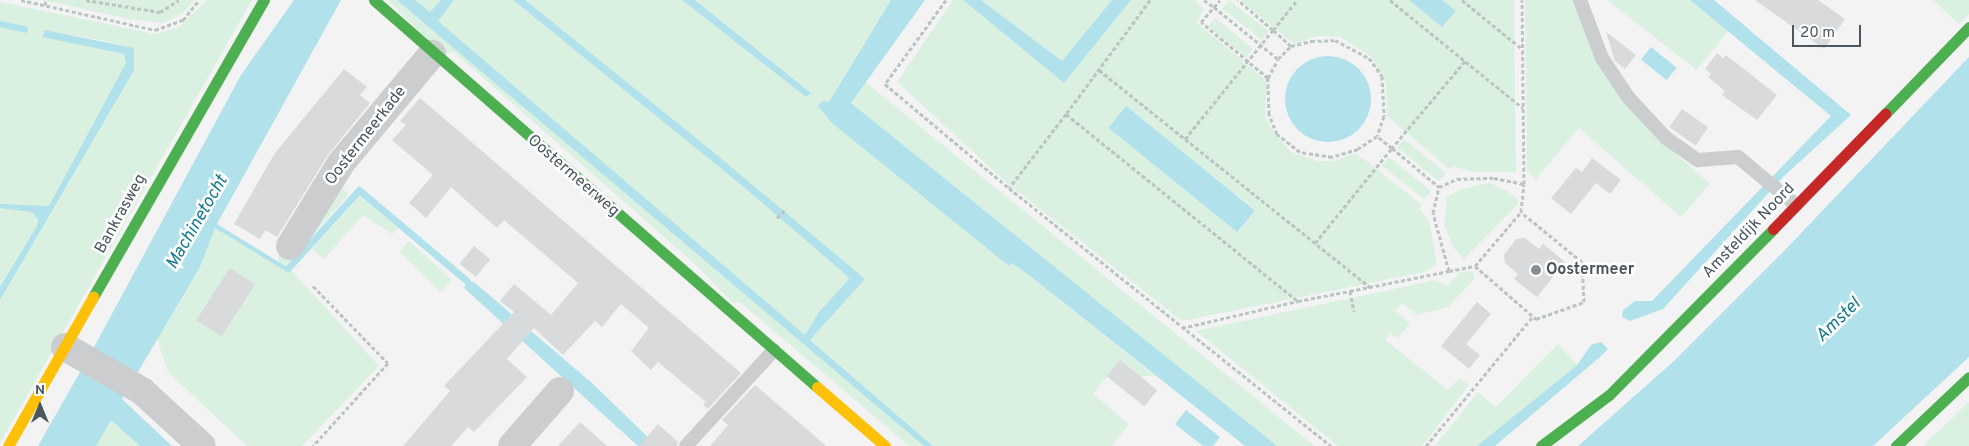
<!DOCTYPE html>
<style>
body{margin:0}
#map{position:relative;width:1969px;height:446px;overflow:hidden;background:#f3f3f3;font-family:Overpass,sans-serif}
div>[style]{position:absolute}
.green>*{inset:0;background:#daf0e1;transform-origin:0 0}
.water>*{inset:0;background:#b1e2eb;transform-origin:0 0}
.round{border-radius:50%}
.stream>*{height:7px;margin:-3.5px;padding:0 3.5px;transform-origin:3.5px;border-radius:3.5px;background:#b1e2eb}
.building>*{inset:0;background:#d9dadb;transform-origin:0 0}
.path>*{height:3px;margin-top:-1.5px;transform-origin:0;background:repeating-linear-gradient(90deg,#bac5c1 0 4px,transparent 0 6.5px)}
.lane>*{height:14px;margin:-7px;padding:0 7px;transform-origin:7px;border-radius:7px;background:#cbcdce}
.street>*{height:28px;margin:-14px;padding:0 14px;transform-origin:14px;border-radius:14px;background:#cbcdce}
.fast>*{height:11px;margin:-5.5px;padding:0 5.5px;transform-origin:5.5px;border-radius:5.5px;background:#4caf50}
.slow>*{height:11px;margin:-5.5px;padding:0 5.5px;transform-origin:5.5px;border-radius:5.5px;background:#ffc107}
.jam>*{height:11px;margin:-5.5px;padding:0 5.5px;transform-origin:5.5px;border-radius:5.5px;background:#c62828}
.dots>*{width:14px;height:14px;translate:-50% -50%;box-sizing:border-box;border:2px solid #fff;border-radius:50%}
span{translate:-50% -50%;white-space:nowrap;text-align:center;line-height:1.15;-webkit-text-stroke:5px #fff;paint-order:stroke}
.street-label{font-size:16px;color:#4b565f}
.poi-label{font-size:16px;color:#4b565f;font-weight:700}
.left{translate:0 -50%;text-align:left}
.water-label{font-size:18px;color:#147b90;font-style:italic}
.north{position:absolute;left:15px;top:381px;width:50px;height:50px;-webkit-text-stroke:4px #fff;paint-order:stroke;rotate:0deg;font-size:14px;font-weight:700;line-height:20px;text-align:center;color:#4b565f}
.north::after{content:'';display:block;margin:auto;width:18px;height:22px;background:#4b565f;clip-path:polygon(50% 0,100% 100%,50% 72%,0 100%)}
.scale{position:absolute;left:1792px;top:25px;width:69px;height:22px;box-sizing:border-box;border:2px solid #4b565f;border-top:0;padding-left:6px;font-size:15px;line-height:18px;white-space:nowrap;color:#4b565f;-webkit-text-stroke:4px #fff;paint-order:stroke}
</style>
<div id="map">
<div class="green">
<div style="clip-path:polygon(43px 0,194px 0,183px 13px,164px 23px,129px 19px)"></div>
<div style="clip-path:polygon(evenodd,207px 0,252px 0,0 443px,0 2px,155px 34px,179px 27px,207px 0,45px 30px,110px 42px,134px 48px,124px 54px,42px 36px,45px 30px)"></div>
<div style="clip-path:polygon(388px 0,397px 0,432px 27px,924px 446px,909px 446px,741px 303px,732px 302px,697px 266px,454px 52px,442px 54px)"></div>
<div style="clip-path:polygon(415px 0,441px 0,430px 12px)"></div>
<div style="clip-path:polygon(454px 0,513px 0,740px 184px,845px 274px,849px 279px,819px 312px,805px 336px,437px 21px)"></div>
<div style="clip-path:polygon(525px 0,682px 0,806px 97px,811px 93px,696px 0,891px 0,829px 102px,1009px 266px,1012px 263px,1030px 276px,1155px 376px,1107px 377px,1093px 394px,1129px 424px,1112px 446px,933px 446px,810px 340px,865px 279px)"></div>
<div style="clip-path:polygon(evenodd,953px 0,963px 0,1064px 83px,1131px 0,1195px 0,1204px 9px,1196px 22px,1267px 81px,1265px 116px,1274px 133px,1291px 152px,1317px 161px,1333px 161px,1356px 153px,1422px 205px,1419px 209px,1429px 221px,1437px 264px,1424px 272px,1182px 321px,1006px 182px,897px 82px,953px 0,1126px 107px,1256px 210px,1239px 232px,1109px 128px,1126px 107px)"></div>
<div style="clip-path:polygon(981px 0,1112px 0,1062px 61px)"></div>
<div style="left:1229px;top:0;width:50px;height:11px;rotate:38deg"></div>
<div style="clip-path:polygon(1240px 0,1409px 0,1442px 27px,1455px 11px,1442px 0,1514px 0,1516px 172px,1473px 172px,1453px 166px,1449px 169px,1387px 116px,1386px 83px,1372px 57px,1340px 37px,1318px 36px,1294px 44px)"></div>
<div style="clip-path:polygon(1525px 0,1574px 0,1654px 134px,1710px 184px,1681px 217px,1579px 128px,1536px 179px,1527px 171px)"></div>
<div style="clip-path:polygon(1607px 0,1690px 0,1728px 31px,1695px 72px,1694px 68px)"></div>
<div style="clip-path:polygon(1933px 0,1969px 0,1969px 14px,1959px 24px)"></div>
<div style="left:1215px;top:18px;width:49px;height:11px;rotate:39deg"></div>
<div style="left:865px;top:82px;width:582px;height:25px;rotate:39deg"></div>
<div style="left:1404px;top:139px;width:54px;height:11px;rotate:39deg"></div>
<div style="left:1389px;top:157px;width:54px;height:11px;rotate:39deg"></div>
<div style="clip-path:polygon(333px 182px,349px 194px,285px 266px,278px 262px,279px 252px)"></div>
<div style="clip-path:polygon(1490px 183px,1507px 191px,1517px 198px,1518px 204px,1464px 259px,1453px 247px,1444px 225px,1447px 197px,1462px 189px)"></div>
<div style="clip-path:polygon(360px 196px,398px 228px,392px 234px,363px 215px,324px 259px,312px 249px)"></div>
<div style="clip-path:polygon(215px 228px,286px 271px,290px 269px,379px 366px,302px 446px,247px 446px,168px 372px,157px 339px,200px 267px)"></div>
<div style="clip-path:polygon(409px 241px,452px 280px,441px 292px,400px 252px)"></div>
<div style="clip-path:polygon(1473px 271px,1474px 279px,1448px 307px,1417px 315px,1402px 303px,1395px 311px,1410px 323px,1398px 338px,1390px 334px,1385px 340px,1448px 390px,1460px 378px,1469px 385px,1422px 446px,1338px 446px,1196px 331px,1436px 280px,1447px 286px,1460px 272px)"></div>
<div style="clip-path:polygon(1558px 344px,1577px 365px,1477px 446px,1435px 446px,1478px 392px,1496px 407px)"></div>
<div style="clip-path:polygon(1969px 402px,1969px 446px,1923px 446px,1948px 422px)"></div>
<div style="clip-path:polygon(111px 419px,140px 446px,96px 446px)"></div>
</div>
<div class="water">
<div style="clip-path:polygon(294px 0,341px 0,217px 224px,290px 269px,287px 272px,215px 228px,200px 267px,122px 399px,172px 446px,140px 446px,111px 420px,96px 446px,38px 446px,93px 349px,241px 75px)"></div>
<div style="clip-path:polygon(397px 0,415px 0,430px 12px,441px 0,454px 0,438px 21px,805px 335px,819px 312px,849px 279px,845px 274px,740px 184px,513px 0,525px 0,717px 155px,865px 279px,810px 340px,933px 446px,924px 446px)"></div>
<div style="clip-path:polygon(682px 0,695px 0,811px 93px,806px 97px)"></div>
<div style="clip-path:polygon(891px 0,925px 0,851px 103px,1277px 446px,1245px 446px,1030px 276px,1012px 263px,1009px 266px,832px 123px,818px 106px,822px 101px,829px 102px)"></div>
<div style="clip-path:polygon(963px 0,981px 0,1062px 61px,1112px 0,1131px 0,1064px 83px)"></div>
<div style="clip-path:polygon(1409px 0,1442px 0,1456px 11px,1442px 27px)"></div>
<div style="clip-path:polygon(1690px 0,1714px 0,1851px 115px,1783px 177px,1663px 309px,1630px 321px,1622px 317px,1623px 310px,1635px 301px,1652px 301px,1831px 116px)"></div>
<div style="left:0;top:21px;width:29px;height:6px;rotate:12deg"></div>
<div style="clip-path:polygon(45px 30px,134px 48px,134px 70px,0 300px,0 287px,37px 226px,38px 219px,32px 212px,0 208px,0 204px,49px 206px,126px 63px,124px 54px,42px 37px)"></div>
<div style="left:1651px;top:47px;width:33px;height:16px;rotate:39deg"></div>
<div class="round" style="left:1285px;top:56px;width:86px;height:86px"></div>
<div style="clip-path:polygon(1969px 57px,1969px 357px,1873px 446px,1578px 446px,1675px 360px,1784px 251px)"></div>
<div style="left:1126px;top:106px;width:166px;height:28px;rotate:39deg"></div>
<div style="clip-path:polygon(467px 281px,474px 282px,593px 384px,657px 446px,638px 446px,464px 288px)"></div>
<div style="clip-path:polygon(1601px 342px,1608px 349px,1600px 357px,1495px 446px,1477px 446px,1577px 365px,1591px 345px)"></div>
<div style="clip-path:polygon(1186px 410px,1220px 437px,1213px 446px,1203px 446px,1175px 424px)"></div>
</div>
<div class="stream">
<div style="left:288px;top:268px;width:105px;rotate:-47.7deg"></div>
<div style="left:359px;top:190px;width:141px;rotate:40.1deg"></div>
</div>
<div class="building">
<div style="clip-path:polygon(1755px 0,1818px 0,1845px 19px,1824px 49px)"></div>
<div style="clip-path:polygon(1606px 32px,1636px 55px,1625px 69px,1615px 61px)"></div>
<div style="clip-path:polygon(1717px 53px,1723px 58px,1726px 55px,1777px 95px,1757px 120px,1722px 95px,1725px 91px,1708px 77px,1711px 74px,1705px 69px)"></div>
<div style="clip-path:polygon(344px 69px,367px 87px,360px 95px,370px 103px,328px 155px,277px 237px,265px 230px,260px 239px,234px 224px,275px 153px)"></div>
<div style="clip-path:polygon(420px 98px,741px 373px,708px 409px,703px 405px,706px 402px,658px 362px,651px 370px,631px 351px,649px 328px,621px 304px,602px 327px,595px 321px,563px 355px,534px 328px,507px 359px,527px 377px,474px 432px,468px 427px,451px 446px,403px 446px,450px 391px,444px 386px,514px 312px,500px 301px,514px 284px,551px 315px,578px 283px,504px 220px,497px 228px,451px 187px,426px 218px,409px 203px,433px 175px,392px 140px,406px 125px,400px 121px)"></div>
<div style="left:1682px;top:109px;width:32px;height:22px;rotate:35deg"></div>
<div style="clip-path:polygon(1592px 158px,1621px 180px,1610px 194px,1596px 183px,1571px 214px,1551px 198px,1576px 168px,1582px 172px)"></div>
<div style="clip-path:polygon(1525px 238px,1539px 249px,1543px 244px,1565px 262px,1537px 297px,1514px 279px,1518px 274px,1505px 263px,1504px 255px,1516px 239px)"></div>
<div style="left:474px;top:246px;width:21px;height:23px;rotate:39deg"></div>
<div style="left:230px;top:268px;width:30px;height:62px;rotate:33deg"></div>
<div style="clip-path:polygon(1477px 302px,1491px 314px,1466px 344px,1480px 355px,1469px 369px,1441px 346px)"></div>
<div style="left:1120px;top:360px;width:48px;height:21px;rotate:39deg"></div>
<div style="clip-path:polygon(755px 385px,809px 431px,826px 446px,710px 446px,728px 425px,722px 420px)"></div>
<div style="clip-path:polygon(580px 422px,607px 446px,558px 446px)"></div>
<div style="clip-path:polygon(658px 424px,678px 442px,677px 446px,639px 446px)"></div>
</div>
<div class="path">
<div style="left:21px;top:0;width:137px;rotate:12.6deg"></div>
<div style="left:155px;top:30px;width:30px;rotate:-20deg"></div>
<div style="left:183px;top:20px;width:26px;rotate:-51deg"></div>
<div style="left:86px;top:0;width:75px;rotate:9.2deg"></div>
<div style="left:160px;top:12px;width:22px;rotate:-32deg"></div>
<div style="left:946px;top:0;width:104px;rotate:126deg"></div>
<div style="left:885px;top:84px;width:162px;rotate:40deg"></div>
<div style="left:1150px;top:0;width:142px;rotate:126.4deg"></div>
<div style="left:1066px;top:114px;width:298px;rotate:38.9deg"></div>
<div style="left:1298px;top:301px;width:53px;rotate:-10.9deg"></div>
<div style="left:1350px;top:291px;width:21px;rotate:79deg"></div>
<div style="left:1204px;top:0;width:12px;rotate:35deg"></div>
<div style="left:1214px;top:7px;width:82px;rotate:39.1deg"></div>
<div style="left:1278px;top:59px;width:18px;rotate:-45deg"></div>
<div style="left:1291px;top:46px;width:21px;rotate:-14deg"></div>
<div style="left:1311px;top:41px;width:24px;rotate:-2deg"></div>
<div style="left:1335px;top:40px;width:38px;rotate:28deg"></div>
<div style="left:1369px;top:58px;width:22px;rotate:54deg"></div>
<div style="left:1382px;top:76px;width:40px;rotate:87.1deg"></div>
<div style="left:1384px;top:116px;width:21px;rotate:109deg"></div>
<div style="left:1377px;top:136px;width:23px;rotate:146deg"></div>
<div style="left:1358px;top:149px;width:27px;rotate:163deg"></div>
<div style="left:1332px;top:157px;width:32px;rotate:-171deg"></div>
<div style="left:1300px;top:152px;width:29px;rotate:-142deg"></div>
<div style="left:1277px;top:134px;width:22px;rotate:-112deg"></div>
<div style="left:1269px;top:114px;width:36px;rotate:-92deg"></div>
<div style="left:1268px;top:78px;width:87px;rotate:-140.1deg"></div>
<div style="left:1201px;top:22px;width:20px;rotate:-49deg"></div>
<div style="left:1214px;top:7px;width:9px;rotate:-49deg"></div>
<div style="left:1390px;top:0;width:171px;rotate:39.1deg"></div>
<div style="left:1462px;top:0;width:77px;rotate:39.2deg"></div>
<div style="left:45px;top:5px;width:5px;rotate:-79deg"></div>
<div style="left:1291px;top:46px;width:24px;rotate:-138deg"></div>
<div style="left:1273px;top:30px;width:38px;rotate:-51deg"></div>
<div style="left:1465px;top:61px;width:114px;rotate:130deg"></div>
<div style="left:1392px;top:148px;width:61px;rotate:39.7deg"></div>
<div style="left:1439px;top:187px;width:20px;rotate:-24deg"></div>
<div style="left:1457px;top:179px;width:37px;rotate:-2deg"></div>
<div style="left:1494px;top:178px;width:31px;rotate:11deg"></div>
<div style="left:1099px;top:70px;width:347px;rotate:38.7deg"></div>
<div style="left:1268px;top:78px;width:21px;rotate:-62deg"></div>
<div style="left:1066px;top:114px;width:93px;rotate:127.6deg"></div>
<div style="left:1009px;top:188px;width:413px;rotate:38.7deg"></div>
<div style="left:1185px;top:139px;width:140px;rotate:-51.1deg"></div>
<div style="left:1273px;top:30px;width:46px;rotate:-139.4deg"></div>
<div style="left:777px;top:218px;width:13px;rotate:-45deg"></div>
<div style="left:1315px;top:243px;width:122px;rotate:-51deg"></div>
<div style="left:1392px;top:148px;width:19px;rotate:-141deg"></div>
<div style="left:1475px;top:266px;width:81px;rotate:41deg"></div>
<div style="left:1536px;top:319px;width:51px;rotate:-19.5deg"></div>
<div style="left:1584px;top:302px;width:40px;rotate:-92.9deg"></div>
<div style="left:1582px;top:262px;width:79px;rotate:-140.7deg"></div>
<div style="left:1449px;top:271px;width:26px;rotate:-11deg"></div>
<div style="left:1475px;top:266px;width:71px;rotate:-49.6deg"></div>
<div style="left:1521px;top:212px;width:28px;rotate:-84deg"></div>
<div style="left:1524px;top:184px;width:184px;rotate:-90.6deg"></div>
<div style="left:313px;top:286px;width:107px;rotate:45.8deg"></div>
<div style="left:388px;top:363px;width:112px;rotate:132.1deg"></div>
<div style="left:1350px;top:291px;width:101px;rotate:-11.4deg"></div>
<div style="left:1449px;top:271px;width:60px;rotate:-105.4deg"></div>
<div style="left:1433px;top:213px;width:27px;rotate:-77deg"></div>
<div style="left:1182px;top:328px;width:119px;rotate:-13.1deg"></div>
<div style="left:1426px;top:446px;width:168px;rotate:-50.5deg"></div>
</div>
<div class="lane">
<div style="left:1580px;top:0;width:62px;rotate:69.2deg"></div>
<div style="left:1602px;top:58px;width:47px;rotate:56.3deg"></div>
<div style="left:1628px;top:97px;width:56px;rotate:47.2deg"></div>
<div style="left:1666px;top:138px;width:39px;rotate:35deg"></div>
<div style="left:1698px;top:160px;width:40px;rotate:-4.3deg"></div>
<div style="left:1738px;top:157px;width:75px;rotate:39.6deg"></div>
<div style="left:686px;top:446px;width:130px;rotate:-47.5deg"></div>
</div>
<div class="street">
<div style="left:290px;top:246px;width:97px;rotate:-58.4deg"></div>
<div style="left:341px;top:163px;width:142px;rotate:-50.1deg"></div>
<div style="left:65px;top:347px;width:89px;rotate:29.7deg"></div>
<div style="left:142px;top:391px;width:81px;rotate:42.5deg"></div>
<div style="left:512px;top:446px;width:73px;rotate:-48.9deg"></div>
</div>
<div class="fast">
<div style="left:374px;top:0;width:588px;rotate:41.14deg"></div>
<div style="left:1885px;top:114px;width:121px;rotate:-46deg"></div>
<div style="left:93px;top:297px;width:343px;rotate:-60.1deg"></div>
<div style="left:1541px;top:446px;width:85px;rotate:-36.9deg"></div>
<div style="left:1609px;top:395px;width:233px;rotate:-45.3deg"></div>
<div style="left:1896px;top:446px;width:100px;rotate:-43.4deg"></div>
</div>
<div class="slow">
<div style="left:817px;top:387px;width:90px;rotate:40.9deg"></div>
<div style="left:8px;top:446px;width:172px;rotate:-60.3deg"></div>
</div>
<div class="jam">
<div style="left:1773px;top:229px;width:161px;rotate:-45.8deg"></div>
</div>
<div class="dots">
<div style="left:1536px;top:270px;background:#868d93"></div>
</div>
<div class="street-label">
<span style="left:366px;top:136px;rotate:-52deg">Oostermeerkade</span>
<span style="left:573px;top:176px;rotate:41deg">Oostermeerweg</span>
<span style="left:121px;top:214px;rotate:-61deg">Bankrasweg</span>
<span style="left:1749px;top:231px;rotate:-46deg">Amsteldijk Noord</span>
</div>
<div class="poi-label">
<span class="left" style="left:1546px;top:270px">Oostermeer</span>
</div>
<div class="water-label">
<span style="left:198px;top:223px;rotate:-60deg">Machinetocht</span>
<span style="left:1839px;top:321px;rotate:-44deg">Amstel</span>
</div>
<div class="north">N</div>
<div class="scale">20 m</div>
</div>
